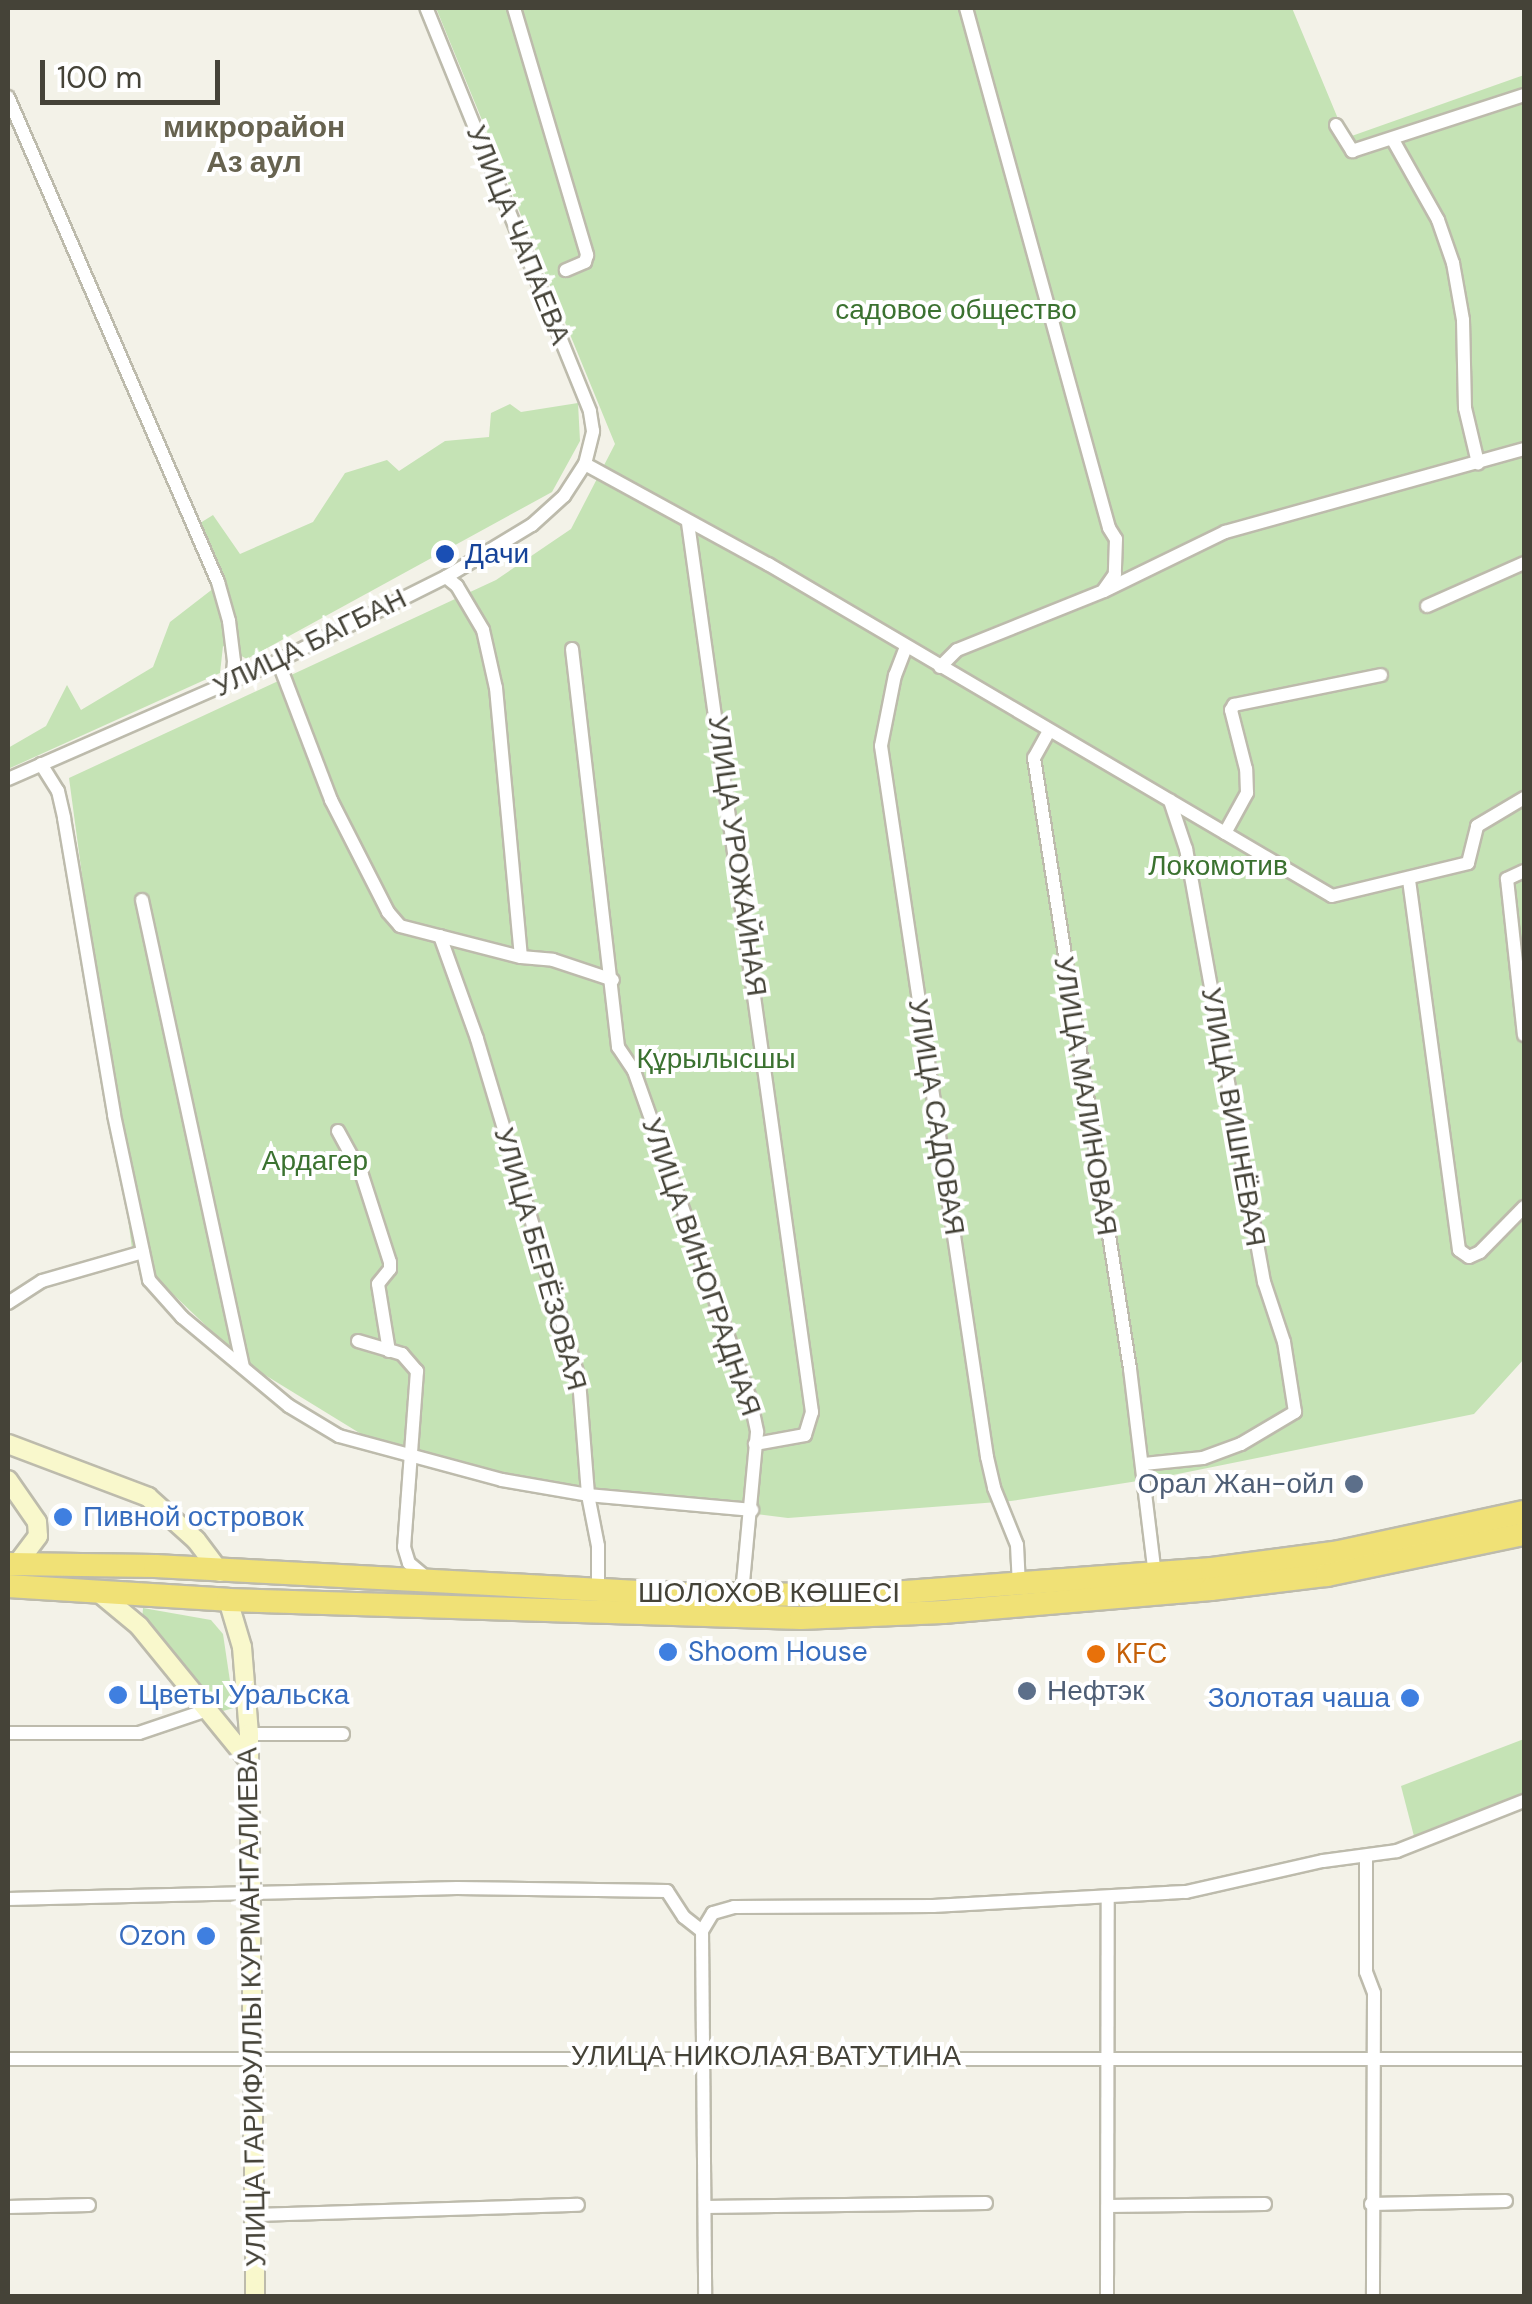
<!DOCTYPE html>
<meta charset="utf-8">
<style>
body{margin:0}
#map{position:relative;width:1532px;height:2304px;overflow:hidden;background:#f3f2e8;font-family:"DM Sans",sans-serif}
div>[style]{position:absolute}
.green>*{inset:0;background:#c5e3b5}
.roads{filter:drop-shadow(2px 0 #bdbbac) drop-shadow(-2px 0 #bdbbac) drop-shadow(0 2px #bdbbac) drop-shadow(0 -2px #bdbbac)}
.street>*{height:12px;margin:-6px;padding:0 6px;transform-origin:6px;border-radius:6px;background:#fff}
.secondary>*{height:18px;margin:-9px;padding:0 9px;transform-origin:9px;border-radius:9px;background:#f9f8cc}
.highway>*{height:22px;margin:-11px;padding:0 11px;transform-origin:11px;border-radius:11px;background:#f0e176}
.dots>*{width:28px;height:28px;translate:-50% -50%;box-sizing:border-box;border:5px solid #fff;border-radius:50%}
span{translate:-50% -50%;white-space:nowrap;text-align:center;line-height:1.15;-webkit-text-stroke:8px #fff;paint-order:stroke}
.street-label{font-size:28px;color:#454338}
.park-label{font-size:28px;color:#3b7230}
.transit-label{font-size:28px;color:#164399}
.left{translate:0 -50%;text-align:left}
.service-label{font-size:28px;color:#4e5e75}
.right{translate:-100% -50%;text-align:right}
.shop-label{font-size:28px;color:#366cbe}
.food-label{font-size:28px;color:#c56008}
.neighbourhood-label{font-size:30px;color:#676350;font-weight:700}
.frame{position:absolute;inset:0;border:10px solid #454338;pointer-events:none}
.scale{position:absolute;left:40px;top:60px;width:180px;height:45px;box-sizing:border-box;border:5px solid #454338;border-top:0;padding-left:12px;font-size:30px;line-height:35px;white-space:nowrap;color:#454338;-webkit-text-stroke:8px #fff;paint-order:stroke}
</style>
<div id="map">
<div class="green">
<div style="clip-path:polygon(436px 8px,1292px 8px,1346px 138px,1524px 75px,1524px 1359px,1474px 1414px,1163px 1477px,1011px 1501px,788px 1518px,613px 1496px,379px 1445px,244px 1362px,133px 1256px,69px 778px,496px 580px,571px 529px,615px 444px)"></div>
<div style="clip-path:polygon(578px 403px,580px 441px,552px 492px,247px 659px,223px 646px,220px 673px,8px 769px,8px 748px,46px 726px,67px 685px,81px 710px,153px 667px,170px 622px,223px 581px,197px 525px,213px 515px,240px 554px,313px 522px,345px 473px,387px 460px,399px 471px,445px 441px,489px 437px,491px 413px,510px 404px,521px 412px)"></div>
<div style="clip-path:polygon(143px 1608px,211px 1620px,223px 1634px,234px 1708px,219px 1712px,142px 1621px)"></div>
<div style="clip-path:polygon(1524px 1739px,1524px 1805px,1416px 1844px,1401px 1786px)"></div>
</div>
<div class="roads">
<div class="street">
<div style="left:514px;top:8px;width:258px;rotate:73.5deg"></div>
<div style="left:587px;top:255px;width:7px;rotate:106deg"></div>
<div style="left:585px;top:262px;width:21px;rotate:157deg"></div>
<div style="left:966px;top:8px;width:539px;rotate:74.62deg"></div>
<div style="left:1109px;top:528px;width:13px;rotate:58deg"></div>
<div style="left:1116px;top:539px;width:35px;rotate:92deg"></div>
<div style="left:1115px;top:574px;width:19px;rotate:125deg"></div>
<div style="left:8px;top:97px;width:529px;rotate:66.59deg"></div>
<div style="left:218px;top:582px;width:41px;rotate:74.2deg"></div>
<div style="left:229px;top:621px;width:40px;rotate:82.9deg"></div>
<div style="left:234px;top:661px;width:21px;rotate:95deg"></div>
<div style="left:1336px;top:125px;width:31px;rotate:58deg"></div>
<div style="left:1352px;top:151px;width:181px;rotate:-18deg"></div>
<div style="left:1393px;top:140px;width:92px;rotate:60.6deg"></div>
<div style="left:1438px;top:220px;width:46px;rotate:70.8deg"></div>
<div style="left:1453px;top:263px;width:58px;rotate:80deg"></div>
<div style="left:1463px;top:320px;width:88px;rotate:88.7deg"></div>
<div style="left:1465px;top:408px;width:57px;rotate:76.7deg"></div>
<div style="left:585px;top:464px;width:209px;rotate:28.7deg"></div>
<div style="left:768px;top:564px;width:654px;rotate:30.48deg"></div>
<div style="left:1332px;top:896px;width:140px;rotate:-13.6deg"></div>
<div style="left:1468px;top:863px;width:38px;rotate:-76deg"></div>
<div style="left:1477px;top:826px;width:55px;rotate:-30.8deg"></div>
<div style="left:688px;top:523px;width:898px;rotate:82.06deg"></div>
<div style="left:812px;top:1412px;width:24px;rotate:107deg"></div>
<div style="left:805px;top:1435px;width:51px;rotate:169.8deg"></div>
<div style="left:446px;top:577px;width:14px;rotate:39deg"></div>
<div style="left:457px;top:586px;width:51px;rotate:59.4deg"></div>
<div style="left:483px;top:630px;width:59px;rotate:77.4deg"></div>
<div style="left:496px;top:688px;width:270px;rotate:84.7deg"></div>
<div style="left:1427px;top:606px;width:106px;rotate:-23.9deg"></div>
<div style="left:906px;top:647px;width:30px;rotate:111deg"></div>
<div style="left:895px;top:675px;width:72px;rotate:101.2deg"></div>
<div style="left:881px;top:746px;width:719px;rotate:81.52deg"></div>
<div style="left:987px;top:1457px;width:32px;rotate:77deg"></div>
<div style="left:994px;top:1488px;width:61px;rotate:68deg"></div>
<div style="left:1017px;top:1545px;width:41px;rotate:87.2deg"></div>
<div style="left:572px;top:649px;width:401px;rotate:83.4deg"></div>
<div style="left:618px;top:1047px;width:29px;rotate:56deg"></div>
<div style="left:634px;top:1071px;width:347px;rotate:70.5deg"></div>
<div style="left:750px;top:1398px;width:35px;rotate:78deg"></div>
<div style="left:757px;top:1432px;width:164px;rotate:95.3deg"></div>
<div style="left:278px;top:661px;width:149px;rotate:69.1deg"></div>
<div style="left:331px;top:800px;width:126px;rotate:63deg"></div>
<div style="left:388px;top:912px;width:18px;rotate:49deg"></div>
<div style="left:400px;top:926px;width:125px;rotate:14.4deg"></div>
<div style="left:521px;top:957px;width:32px;rotate:5deg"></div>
<div style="left:553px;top:960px;width:63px;rotate:18.4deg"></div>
<div style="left:940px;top:667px;width:24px;rotate:-45deg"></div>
<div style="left:957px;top:650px;width:158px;rotate:-21.9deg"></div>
<div style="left:1104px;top:591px;width:135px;rotate:-26deg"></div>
<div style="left:1225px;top:532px;width:310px;rotate:-15.5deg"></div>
<div style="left:1049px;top:731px;width:31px;rotate:119deg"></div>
<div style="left:1034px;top:758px;width:618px;rotate:81.07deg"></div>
<div style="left:1130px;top:1369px;width:208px;rotate:83.1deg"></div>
<div style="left:41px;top:764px;width:32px;rotate:58deg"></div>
<div style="left:58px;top:791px;width:28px;rotate:77deg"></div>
<div style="left:64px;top:818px;width:301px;rotate:80.4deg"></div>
<div style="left:114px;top:1115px;width:169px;rotate:78deg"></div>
<div style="left:149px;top:1280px;width:50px;rotate:48.3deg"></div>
<div style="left:182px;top:1317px;width:139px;rotate:39.8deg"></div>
<div style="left:289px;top:1406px;width:58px;rotate:31deg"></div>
<div style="left:339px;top:1436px;width:169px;rotate:15.1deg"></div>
<div style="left:502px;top:1480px;width:87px;rotate:9.9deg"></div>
<div style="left:588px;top:1495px;width:165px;rotate:5.2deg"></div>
<div style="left:8px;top:779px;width:295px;rotate:-23.6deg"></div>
<div style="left:278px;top:661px;width:188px;rotate:-26.6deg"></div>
<div style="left:446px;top:577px;width:100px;rotate:-31.2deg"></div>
<div style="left:532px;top:525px;width:43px;rotate:-42.2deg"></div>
<div style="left:564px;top:496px;width:38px;rotate:-57deg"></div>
<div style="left:585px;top:464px;width:34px;rotate:-76deg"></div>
<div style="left:593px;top:431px;width:20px;rotate:-99deg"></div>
<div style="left:590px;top:411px;width:435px;rotate:-112.1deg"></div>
<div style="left:1225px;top:833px;width:46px;rotate:-61.2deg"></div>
<div style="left:1247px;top:793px;width:24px;rotate:-92deg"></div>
<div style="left:1246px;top:769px;width:61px;rotate:-104.3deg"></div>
<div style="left:1231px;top:710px;width:6px;rotate:-59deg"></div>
<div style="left:1234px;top:705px;width:150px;rotate:-11.5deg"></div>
<div style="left:1524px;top:871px;width:19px;rotate:155deg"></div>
<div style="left:1507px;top:879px;width:157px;rotate:83.8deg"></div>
<div style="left:1409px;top:880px;width:373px;rotate:82.3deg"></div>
<div style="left:1459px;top:1250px;width:12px;rotate:35deg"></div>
<div style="left:1469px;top:1257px;width:12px;rotate:-24deg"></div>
<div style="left:1480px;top:1252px;width:63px;rotate:-45.6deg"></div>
<div style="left:142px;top:900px;width:477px;rotate:77.8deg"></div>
<div style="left:440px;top:936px;width:109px;rotate:70.2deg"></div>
<div style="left:477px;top:1039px;width:356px;rotate:73.3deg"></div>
<div style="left:579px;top:1380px;width:115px;rotate:85.5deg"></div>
<div style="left:588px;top:1495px;width:52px;rotate:78.9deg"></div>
<div style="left:598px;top:1546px;width:45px;rotate:90deg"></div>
<div style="left:338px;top:1131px;width:50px;rotate:61.4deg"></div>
<div style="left:362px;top:1175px;width:91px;rotate:72.2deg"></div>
<div style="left:390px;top:1262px;width:7px;rotate:90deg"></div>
<div style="left:390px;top:1269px;width:19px;rotate:129deg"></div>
<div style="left:378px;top:1284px;width:68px;rotate:80.7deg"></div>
<div style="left:8px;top:1303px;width:40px;rotate:-32.9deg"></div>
<div style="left:42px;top:1281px;width:105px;rotate:-16deg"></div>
<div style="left:358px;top:1341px;width:46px;rotate:16.5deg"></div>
<div style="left:402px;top:1354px;width:23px;rotate:49deg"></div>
<div style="left:417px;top:1371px;width:176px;rotate:94.2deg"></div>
<div style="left:404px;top:1547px;width:17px;rotate:73deg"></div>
<div style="left:409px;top:1563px;width:25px;rotate:40deg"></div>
<div style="left:1144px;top:1464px;width:59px;rotate:-5.8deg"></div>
<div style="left:1203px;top:1458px;width:40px;rotate:-20.2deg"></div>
<div style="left:1241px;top:1444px;width:63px;rotate:-30.7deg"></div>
<div style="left:1295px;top:1412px;width:71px;rotate:-98.9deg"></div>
<div style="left:1284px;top:1342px;width:63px;rotate:-108.4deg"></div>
<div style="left:1264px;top:1282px;width:440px;rotate:-100.2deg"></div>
<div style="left:1186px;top:849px;width:51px;rotate:-108.4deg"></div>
<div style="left:8px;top:1733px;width:131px"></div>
<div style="left:139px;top:1733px;width:75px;rotate:-18.7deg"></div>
<div style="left:249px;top:1734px;width:94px"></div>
<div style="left:1366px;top:1859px;width:113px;rotate:90deg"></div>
<div style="left:1366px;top:1972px;width:22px;rotate:69deg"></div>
<div style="left:1374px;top:1993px;width:303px;rotate:90.2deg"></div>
<div style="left:8px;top:1899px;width:449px;rotate:-1.4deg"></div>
<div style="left:457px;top:1888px;width:210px;rotate:0.8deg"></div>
<div style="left:667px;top:1891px;width:31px;rotate:57deg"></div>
<div style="left:684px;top:1917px;width:23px;rotate:38deg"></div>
<div style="left:702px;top:1931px;width:21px;rotate:-59deg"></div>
<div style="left:713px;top:1913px;width:22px;rotate:-16deg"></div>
<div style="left:734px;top:1907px;width:199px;rotate:-0.3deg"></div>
<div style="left:933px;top:1906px;width:253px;rotate:-3.2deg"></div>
<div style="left:1186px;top:1892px;width:140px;rotate:-12.8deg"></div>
<div style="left:1323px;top:1861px;width:75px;rotate:-7.7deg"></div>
<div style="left:1397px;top:1851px;width:136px;rotate:-21.5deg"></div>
<div style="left:702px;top:1931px;width:365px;rotate:89.5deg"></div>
<div style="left:8px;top:2059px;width:1516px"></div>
<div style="left:1371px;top:2204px;width:135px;rotate:-1.3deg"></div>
<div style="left:1108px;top:2206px;width:157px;rotate:-0.7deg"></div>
<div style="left:8px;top:2207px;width:81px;rotate:-1.4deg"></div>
<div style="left:705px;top:2207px;width:281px;rotate:-0.8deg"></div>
<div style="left:255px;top:2215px;width:323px;rotate:-1.8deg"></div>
<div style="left:1107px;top:2296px;width:397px;rotate:-89.9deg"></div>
</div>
<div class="secondary">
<div style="left:8px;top:1444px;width:150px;rotate:20.7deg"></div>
<div style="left:148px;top:1497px;width:64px;rotate:41.9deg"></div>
<div style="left:196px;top:1540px;width:40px;rotate:53deg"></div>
<div style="left:8px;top:1480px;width:51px;rotate:55.4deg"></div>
<div style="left:37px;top:1522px;width:14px;rotate:86deg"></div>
<div style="left:38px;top:1536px;width:36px;rotate:127deg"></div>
<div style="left:97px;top:1591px;width:55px;rotate:39.8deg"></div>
<div style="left:139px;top:1626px;width:174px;rotate:50.8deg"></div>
<div style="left:228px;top:1600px;width:49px;rotate:73.4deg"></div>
<div style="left:242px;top:1647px;width:87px;rotate:85.4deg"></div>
<div style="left:249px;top:1734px;width:562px;rotate:89.39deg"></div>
</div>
<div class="highway">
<div style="left:8px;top:1564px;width:147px;rotate:0.8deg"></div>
<div style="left:155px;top:1566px;width:521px;rotate:3.08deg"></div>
<div style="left:675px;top:1594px;width:190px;rotate:0.3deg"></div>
<div style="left:865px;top:1595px;width:348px;rotate:-4.3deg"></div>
<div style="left:1212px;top:1569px;width:128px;rotate:-7.6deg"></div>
<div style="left:1339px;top:1552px;width:189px;rotate:-12.2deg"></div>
<div style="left:8px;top:1586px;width:220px;rotate:3.6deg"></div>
<div style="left:228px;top:1600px;width:573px;rotate:1.8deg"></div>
<div style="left:801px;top:1618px;width:142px;rotate:-2.4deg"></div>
<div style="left:943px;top:1612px;width:269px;rotate:-4.9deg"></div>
<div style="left:1211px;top:1589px;width:117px;rotate:-6.9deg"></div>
<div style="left:1327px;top:1575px;width:201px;rotate:-11.8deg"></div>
</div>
</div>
<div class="dots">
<div style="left:445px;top:554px;background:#1a4fb4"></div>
<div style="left:1354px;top:1484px;background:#5c6f8a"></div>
<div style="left:63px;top:1517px;background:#3f7fe0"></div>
<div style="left:668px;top:1652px;background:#3f7fe0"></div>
<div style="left:1096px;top:1654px;background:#e8710a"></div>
<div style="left:1027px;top:1691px;background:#5c6f8a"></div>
<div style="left:118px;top:1695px;background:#3f7fe0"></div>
<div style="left:1410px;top:1698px;background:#3f7fe0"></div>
<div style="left:206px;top:1936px;background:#3f7fe0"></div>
</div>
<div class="street-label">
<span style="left:518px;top:235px;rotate:68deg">УЛИЦА ЧАПАЕВА</span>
<span style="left:310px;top:643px;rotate:-26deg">УЛИЦА БАГБАН</span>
<span style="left:737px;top:856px;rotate:82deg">УЛИЦА УРОЖАЙНАЯ</span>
<span style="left:1085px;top:1096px;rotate:81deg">УЛИЦА МАЛИНОВАЯ</span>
<span style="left:936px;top:1117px;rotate:81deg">УЛИЦА САДОВАЯ</span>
<span style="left:1233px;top:1117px;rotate:80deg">УЛИЦА ВИШНЁВАЯ</span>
<span style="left:540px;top:1259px;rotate:74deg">УЛИЦА БЕРЁЗОВАЯ</span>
<span style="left:701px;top:1267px;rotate:71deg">УЛИЦА ВИНОГРАДНАЯ</span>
<span style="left:769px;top:1593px">ШОЛОХОВ КӨШЕСІ</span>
<span style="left:252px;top:2007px;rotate:-91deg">УЛИЦА ГАРИФУЛЛЫ КУРМАНГАЛИЕВА</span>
<span style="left:766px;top:2056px">УЛИЦА НИКОЛАЯ ВАТУТИНА</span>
</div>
<div class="park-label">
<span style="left:956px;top:310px">садовое общество</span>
<span style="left:1218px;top:866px">Локомотив</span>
<span style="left:716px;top:1059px">Құрылысшы</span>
<span style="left:315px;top:1161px">Ардагер</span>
</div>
<div class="transit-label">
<span class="left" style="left:465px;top:554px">Дачи</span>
</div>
<div class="service-label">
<span class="right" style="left:1334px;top:1484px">Орал Жан-ойл</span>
<span class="left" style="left:1047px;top:1691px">Нефтэк</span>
</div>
<div class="shop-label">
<span class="left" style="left:83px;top:1517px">Пивной островок</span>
<span class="left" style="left:688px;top:1652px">Shoom House</span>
<span class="left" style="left:138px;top:1695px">Цветы Уральска</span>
<span class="right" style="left:1390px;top:1698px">Золотая чаша</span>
<span class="right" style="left:186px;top:1936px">Ozon</span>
</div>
<div class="food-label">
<span class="left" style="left:1116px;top:1654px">KFC</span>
</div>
<div class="neighbourhood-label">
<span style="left:254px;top:144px">микрорайон<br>Аз аул</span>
</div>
<div class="frame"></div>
<div class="scale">100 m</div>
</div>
